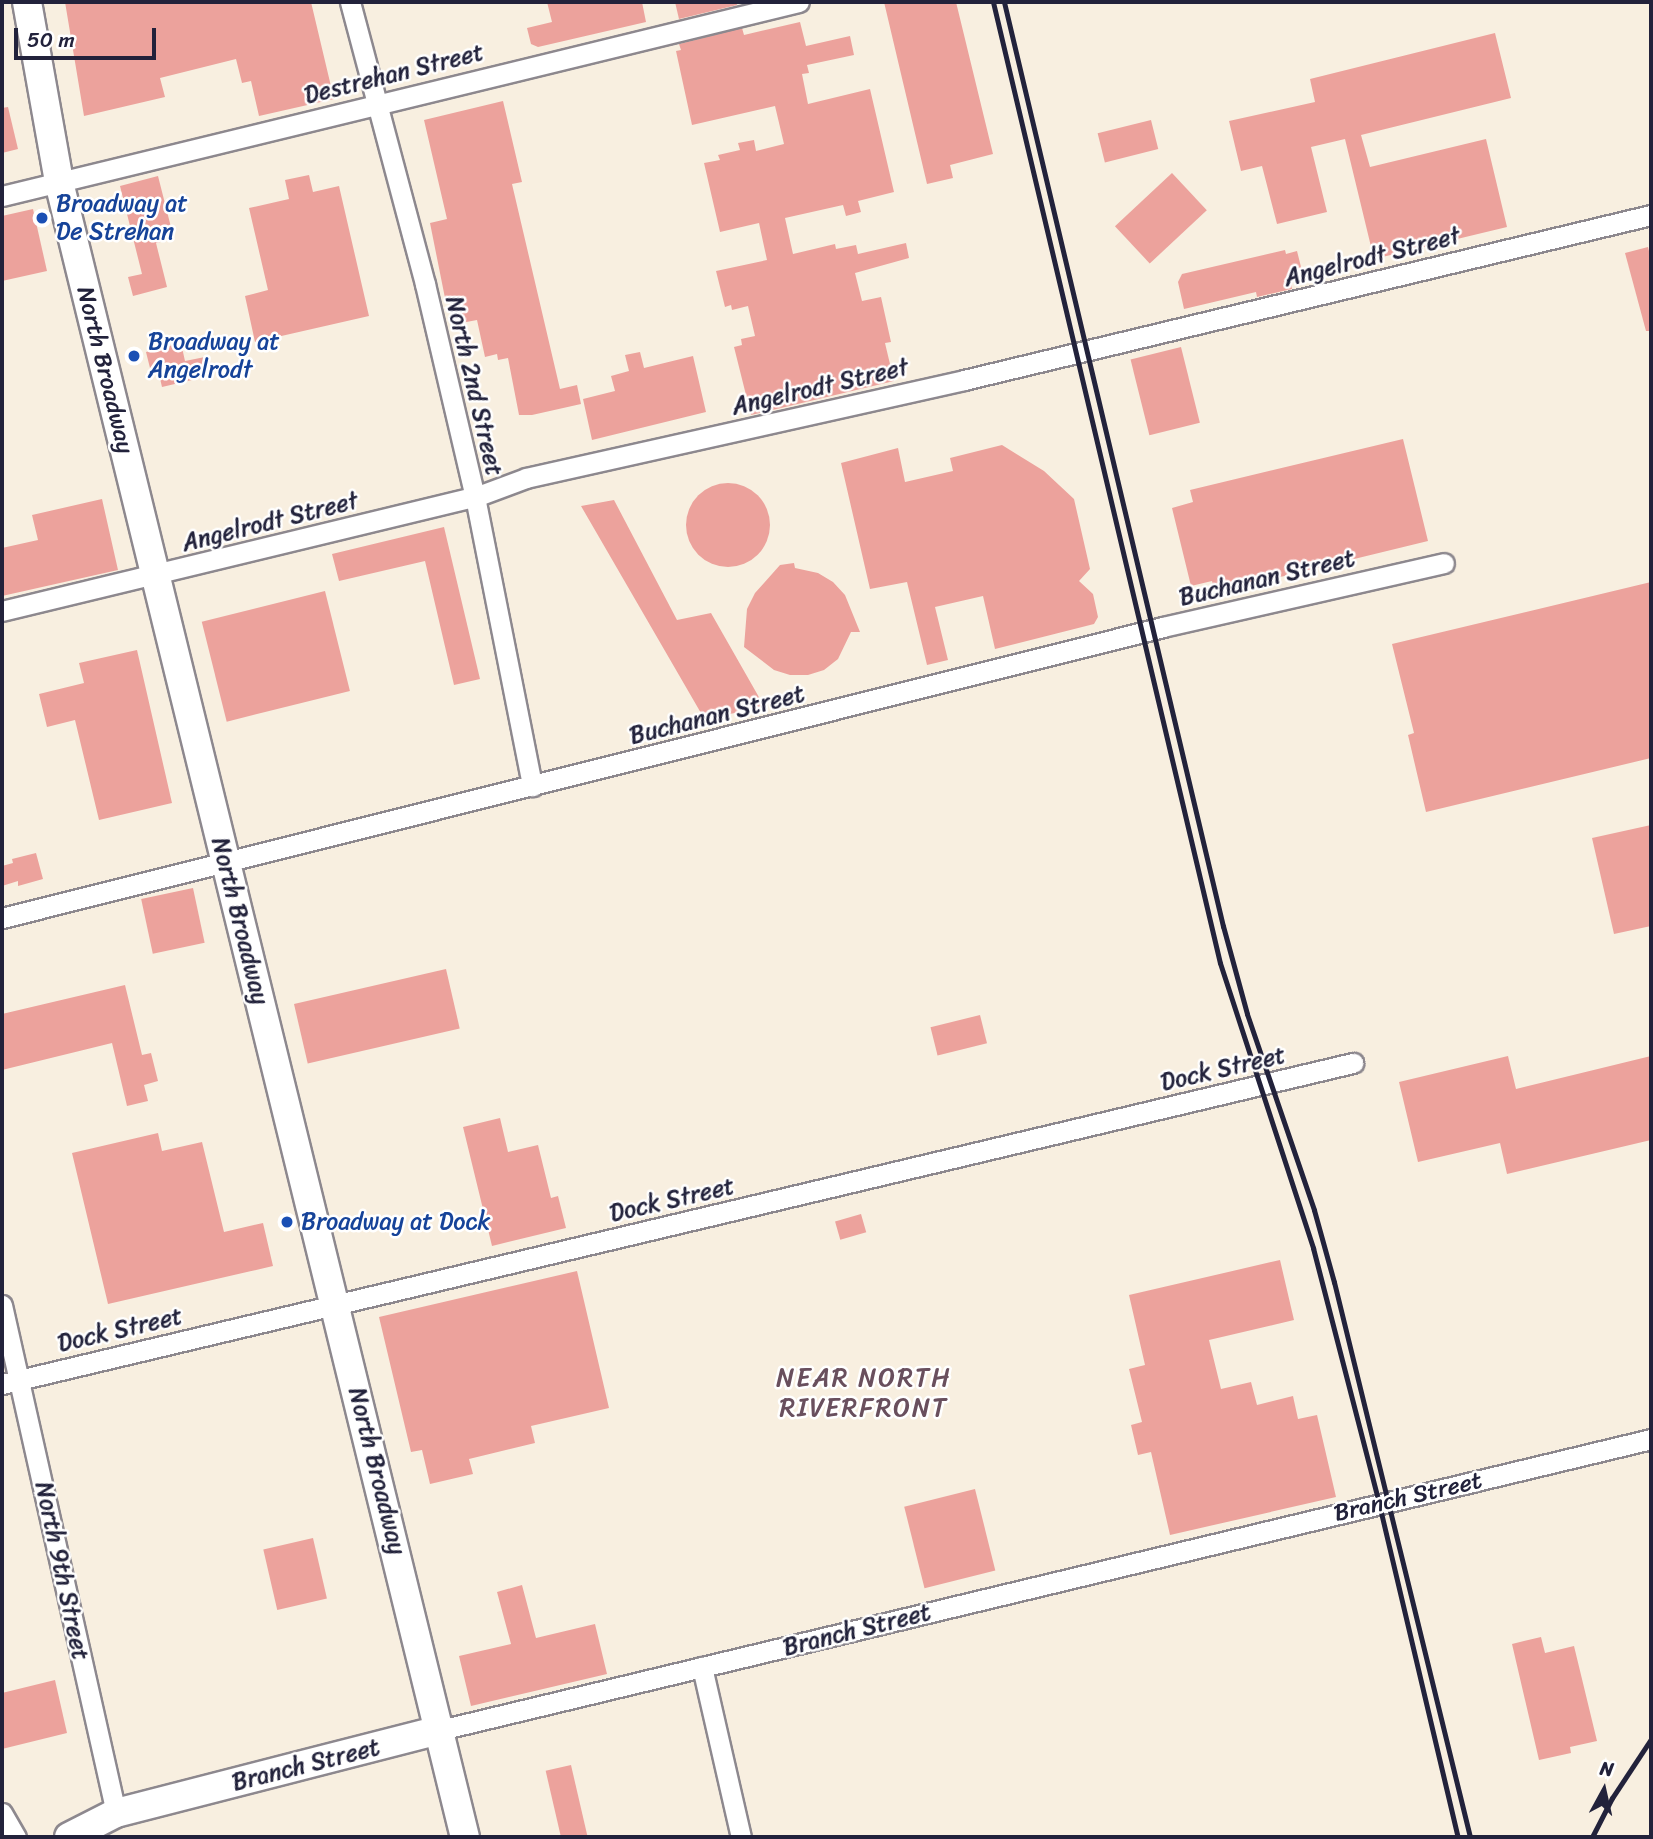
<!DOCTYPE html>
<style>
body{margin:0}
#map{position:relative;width:1653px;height:1839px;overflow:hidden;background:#f8efe0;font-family:Sriracha,sans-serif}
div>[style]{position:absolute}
.building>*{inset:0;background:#eca29c;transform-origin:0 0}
.round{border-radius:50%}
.roads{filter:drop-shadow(2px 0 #8d888e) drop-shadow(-2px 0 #8d888e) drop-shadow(0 2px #8d888e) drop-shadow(0 -2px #8d888e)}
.street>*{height:19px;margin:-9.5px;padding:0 9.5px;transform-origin:9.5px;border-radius:9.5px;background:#fff}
.secondary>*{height:28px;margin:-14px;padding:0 14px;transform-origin:14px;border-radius:14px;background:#fff}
.rail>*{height:5px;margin:-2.5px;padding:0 2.5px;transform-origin:2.5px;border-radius:2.5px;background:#22223b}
.dots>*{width:19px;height:19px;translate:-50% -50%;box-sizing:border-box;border:4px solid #fff;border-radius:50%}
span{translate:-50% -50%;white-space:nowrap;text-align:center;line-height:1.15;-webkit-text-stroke:5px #fff;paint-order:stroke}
.street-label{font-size:24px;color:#22223b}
.transit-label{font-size:24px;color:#164399}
.left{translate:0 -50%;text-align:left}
.neighbourhood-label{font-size:26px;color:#694f5d;letter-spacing:2px}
.frame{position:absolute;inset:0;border:4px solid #22223b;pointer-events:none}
.north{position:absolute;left:1569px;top:1755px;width:70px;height:70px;-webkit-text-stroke:5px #fff;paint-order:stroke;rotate:8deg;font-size:19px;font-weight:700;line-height:28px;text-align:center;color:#22223b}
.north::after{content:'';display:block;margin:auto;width:24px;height:32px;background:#22223b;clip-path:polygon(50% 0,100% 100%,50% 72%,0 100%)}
.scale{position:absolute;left:14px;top:28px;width:142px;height:32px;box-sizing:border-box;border:4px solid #22223b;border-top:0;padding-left:9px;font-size:21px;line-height:24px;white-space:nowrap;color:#22223b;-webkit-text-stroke:5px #fff;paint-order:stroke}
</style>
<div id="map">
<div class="building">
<div style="clip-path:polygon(65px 2px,311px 2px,334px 99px,259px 116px,251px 81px,242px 83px,236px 59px,160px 78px,165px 97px,84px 116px)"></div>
<div style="clip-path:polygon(547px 2px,642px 2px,646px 22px,538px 47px,531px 44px,527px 28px,552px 22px)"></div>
<div style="clip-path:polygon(675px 2px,736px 2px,737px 5px,679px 19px)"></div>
<div style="clip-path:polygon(884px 2px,956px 2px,993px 154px,950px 165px,953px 178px,927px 184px)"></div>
<div style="clip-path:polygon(800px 22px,806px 46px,850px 36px,854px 55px,807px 65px,809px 73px,802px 74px,808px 104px,870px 89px,894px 192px,858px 201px,861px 212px,846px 216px,843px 205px,785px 218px,793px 254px,835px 244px,836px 249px,856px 245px,858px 254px,906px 243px,909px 258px,855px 273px,862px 301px,881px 297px,891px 342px,885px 343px,894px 381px,751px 415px,734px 347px,742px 345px,741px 339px,755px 336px,748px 306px,732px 310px,731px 305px,725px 307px,716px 271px,767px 260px,759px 223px,720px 232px,704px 163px,720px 160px,718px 155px,740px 150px,738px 143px,754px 140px,756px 151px,784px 144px,775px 106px,692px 125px,676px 51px,681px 50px,679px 44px,742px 28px,744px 35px)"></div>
<div style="clip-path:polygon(1495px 33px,1511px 98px,1361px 135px,1370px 167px,1486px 139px,1507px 227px,1374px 259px,1345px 139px,1311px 147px,1327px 212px,1277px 224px,1262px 166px,1241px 171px,1229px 121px,1315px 102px,1310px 79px)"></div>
<div style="clip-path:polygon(503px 101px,522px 182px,512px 184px,560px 389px,577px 385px,581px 404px,532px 415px,519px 415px,508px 358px,498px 360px,497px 354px,485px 357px,477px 320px,461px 323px,445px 298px,430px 223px,447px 219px,424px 120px)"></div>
<div style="clip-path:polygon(8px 107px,18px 149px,2px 153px,2px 108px)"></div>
<div style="left:1151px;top:120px;width:30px;height:55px;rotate:76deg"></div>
<div style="left:1172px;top:173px;width:51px;height:78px;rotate:47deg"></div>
<div style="clip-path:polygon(309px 175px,313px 192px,339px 186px,369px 316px,255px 342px,245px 296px,268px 290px,249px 208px,289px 199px,285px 180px)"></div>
<div style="clip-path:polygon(158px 176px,174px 239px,156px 243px,167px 287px,133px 296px,128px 277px,142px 274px,120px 186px)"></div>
<div style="clip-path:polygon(33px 209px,47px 271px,2px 281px,2px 216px)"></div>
<div style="clip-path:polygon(1648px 247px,1651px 259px,1651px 331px,1646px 331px,1625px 253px)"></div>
<div style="clip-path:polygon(1285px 250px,1286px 254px,1297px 251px,1304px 279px,1291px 282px,1292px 289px,1257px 297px,1256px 292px,1184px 309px,1178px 282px,1182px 274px)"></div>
<div style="clip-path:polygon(181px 343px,185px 361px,205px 357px,209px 376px,162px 387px,157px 366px,150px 368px,146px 352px)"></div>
<div style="left:1181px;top:347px;width:78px;height:52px;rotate:76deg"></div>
<div style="clip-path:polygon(640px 352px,644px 368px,693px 356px,706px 412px,592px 440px,583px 399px,615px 391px,611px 376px,629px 371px,625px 355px)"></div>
<div style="clip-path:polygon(1403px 439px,1428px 541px,1215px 593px,1212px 581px,1191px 586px,1172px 508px,1193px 502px,1190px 490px)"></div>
<div style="clip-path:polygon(1002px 445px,1044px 471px,1074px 499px,1090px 569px,1079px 581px,1093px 594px,1098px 617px,1094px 624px,995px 649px,983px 596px,935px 607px,948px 660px,927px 665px,907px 582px,870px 589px,841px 463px,898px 448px,905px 482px,953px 471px,950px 458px)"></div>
<div class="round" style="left:686px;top:483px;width:84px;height:84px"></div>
<div style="clip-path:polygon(102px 499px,118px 570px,2px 596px,2px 548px,38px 540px,32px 515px)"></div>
<div style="clip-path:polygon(614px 500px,677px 620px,711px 613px,764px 706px,705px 720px,581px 506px)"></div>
<div style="clip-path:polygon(444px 527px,480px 679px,454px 685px,425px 561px,339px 581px,332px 554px)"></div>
<div style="clip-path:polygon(794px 563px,795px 568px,818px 573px,833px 582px,845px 595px,860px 632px,851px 632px,838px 659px,824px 670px,808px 675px,790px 675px,774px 670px,744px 647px,747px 609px,755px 593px,780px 565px)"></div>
<div style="clip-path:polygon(1651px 582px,1651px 758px,1426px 812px,1408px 735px,1414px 733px,1392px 644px)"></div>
<div style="left:325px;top:591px;width:103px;height:127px;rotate:76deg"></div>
<div style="clip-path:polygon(137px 650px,172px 803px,99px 820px,75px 720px,47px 727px,39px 694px,84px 683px,79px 663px)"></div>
<div style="clip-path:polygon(1651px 825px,1651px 926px,1614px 934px,1592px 838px)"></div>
<div style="clip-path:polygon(36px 853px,43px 879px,18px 886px,18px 881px,2px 886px,2px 866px,13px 863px,12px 859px)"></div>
<div style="left:193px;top:888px;width:56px;height:53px;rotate:78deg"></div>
<div style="left:446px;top:969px;width:61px;height:156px;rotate:77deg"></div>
<div style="clip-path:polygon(125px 985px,142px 1055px,151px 1053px,158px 1081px,144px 1085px,148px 1101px,127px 1106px,112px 1043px,2px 1070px,2px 1014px)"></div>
<div style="left:980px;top:1015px;width:29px;height:51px;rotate:76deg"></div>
<div style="clip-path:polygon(1508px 1056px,1516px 1089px,1651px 1056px,1651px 1140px,1507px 1174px,1500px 1143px,1418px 1162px,1399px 1082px)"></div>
<div style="clip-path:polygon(500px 1118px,508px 1152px,538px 1145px,551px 1198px,558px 1196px,566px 1228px,492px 1246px,463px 1127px)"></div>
<div style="clip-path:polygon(158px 1133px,162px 1151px,202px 1142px,224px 1232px,263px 1223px,273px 1266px,108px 1304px,72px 1153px)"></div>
<div style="left:861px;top:1214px;width:19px;height:27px;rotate:74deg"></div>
<div style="clip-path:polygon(1280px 1260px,1294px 1320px,1209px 1340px,1221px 1389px,1251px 1382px,1257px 1405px,1293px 1396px,1298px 1419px,1317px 1415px,1336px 1497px,1170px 1535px,1151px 1452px,1138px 1455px,1131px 1425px,1142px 1422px,1129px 1369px,1145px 1365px,1129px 1295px)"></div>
<div style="clip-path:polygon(577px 1271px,609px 1408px,531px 1426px,535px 1443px,469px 1459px,473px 1474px,430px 1484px,422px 1450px,411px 1452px,379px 1317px)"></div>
<div style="left:975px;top:1489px;width:84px;height:73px;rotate:76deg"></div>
<div style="left:313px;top:1538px;width:62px;height:51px;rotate:77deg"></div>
<div style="clip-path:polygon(522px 1585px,536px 1638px,595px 1624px,607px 1674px,471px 1706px,459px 1656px,511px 1644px,497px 1592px)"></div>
<div style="clip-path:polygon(1541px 1637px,1545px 1653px,1574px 1646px,1597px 1741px,1570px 1747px,1571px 1753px,1539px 1760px,1512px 1644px)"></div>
<div style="clip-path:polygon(55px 1680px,67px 1733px,2px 1749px,2px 1693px)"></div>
<div style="left:571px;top:1765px;width:74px;height:26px;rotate:77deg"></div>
</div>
<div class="roads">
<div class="street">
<div style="left:350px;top:2px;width:292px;rotate:75.1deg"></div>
<div style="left:425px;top:284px;width:219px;rotate:76.8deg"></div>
<div style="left:475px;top:497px;width:295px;rotate:78.8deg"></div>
<div style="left:2px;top:196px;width:820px;rotate:-13.68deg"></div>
<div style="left:2px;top:611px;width:487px;rotate:-13.6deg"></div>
<div style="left:475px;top:497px;width:54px;rotate:-20.4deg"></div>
<div style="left:526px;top:478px;width:449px;rotate:-12.6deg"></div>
<div style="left:964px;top:380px;width:707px;rotate:-13.51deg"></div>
<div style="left:2px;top:918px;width:1197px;rotate:-14.07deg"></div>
<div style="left:1163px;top:627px;width:288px;rotate:-12.8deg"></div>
<div style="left:2px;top:1305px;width:521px;rotate:77.35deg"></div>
<div style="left:2px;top:1384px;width:1389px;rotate:-13.37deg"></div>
<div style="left:702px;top:1667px;width:174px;rotate:77.1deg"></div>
<div style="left:440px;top:1730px;width:1245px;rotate:-13.51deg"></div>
<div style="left:2px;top:1813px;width:28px;rotate:60deg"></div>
</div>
<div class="secondary">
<div style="left:27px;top:2px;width:183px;rotate:79.9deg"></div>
<div style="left:59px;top:182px;width:1704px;rotate:76.22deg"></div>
<div style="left:69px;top:1837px;width:53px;rotate:-27.1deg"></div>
<div style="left:116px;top:1813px;width:334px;rotate:-14.4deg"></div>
</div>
</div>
<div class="rail">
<div style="left:993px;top:2px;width:987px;rotate:76.71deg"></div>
<div style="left:1220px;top:963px;width:300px;rotate:71.9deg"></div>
<div style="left:1313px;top:1248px;width:264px;rotate:75.5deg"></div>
<div style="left:1379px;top:1504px;width:342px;rotate:76.7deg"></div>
<div style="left:1004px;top:2px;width:950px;rotate:76.67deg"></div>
<div style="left:1223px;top:926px;width:91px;rotate:74.7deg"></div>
<div style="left:1247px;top:1014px;width:207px;rotate:71.1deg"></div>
<div style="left:1314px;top:1210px;width:75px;rotate:74.5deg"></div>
<div style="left:1334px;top:1282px;width:571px;rotate:76.23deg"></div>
<div style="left:1592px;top:1837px;width:44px;rotate:-62.9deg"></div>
<div style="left:1612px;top:1798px;width:71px;rotate:-56.5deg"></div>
</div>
<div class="dots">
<div style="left:42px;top:218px;background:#1a4fb4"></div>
<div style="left:134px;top:356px;background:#1a4fb4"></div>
<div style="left:287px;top:1222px;background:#1a4fb4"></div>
</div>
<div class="street-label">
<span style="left:394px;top:74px;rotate:-14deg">Destrehan Street</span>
<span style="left:1372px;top:257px;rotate:-14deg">Angelrodt Street</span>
<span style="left:105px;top:370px;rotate:76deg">North Broadway</span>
<span style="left:474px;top:386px;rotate:77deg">North 2nd Street</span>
<span style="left:820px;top:387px;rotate:-13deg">Angelrodt Street</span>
<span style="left:270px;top:522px;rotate:-14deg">Angelrodt Street</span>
<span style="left:1267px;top:578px;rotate:-13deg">Buchanan Street</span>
<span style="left:717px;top:715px;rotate:-14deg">Buchanan Street</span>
<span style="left:240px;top:921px;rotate:76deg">North Broadway</span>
<span style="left:1223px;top:1069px;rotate:-13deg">Dock Street</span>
<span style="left:672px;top:1200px;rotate:-13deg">Dock Street</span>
<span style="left:120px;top:1330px;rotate:-13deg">Dock Street</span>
<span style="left:377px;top:1471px;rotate:76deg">North Broadway</span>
<span style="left:1408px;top:1497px;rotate:-13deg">Branch Street</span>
<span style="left:62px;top:1571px;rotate:78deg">North 9th Street</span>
<span style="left:857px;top:1630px;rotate:-14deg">Branch Street</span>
<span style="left:306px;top:1765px;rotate:-14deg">Branch Street</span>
</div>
<div class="transit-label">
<span class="left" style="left:56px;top:218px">Broadway at<br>De Strehan</span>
<span class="left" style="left:148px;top:356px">Broadway at<br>Angelrodt</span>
<span class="left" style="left:301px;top:1222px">Broadway at Dock</span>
</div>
<div class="neighbourhood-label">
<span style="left:864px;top:1393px">NEAR NORTH<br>RIVERFRONT</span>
</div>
<div class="frame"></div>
<div class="north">N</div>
<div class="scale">50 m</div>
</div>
